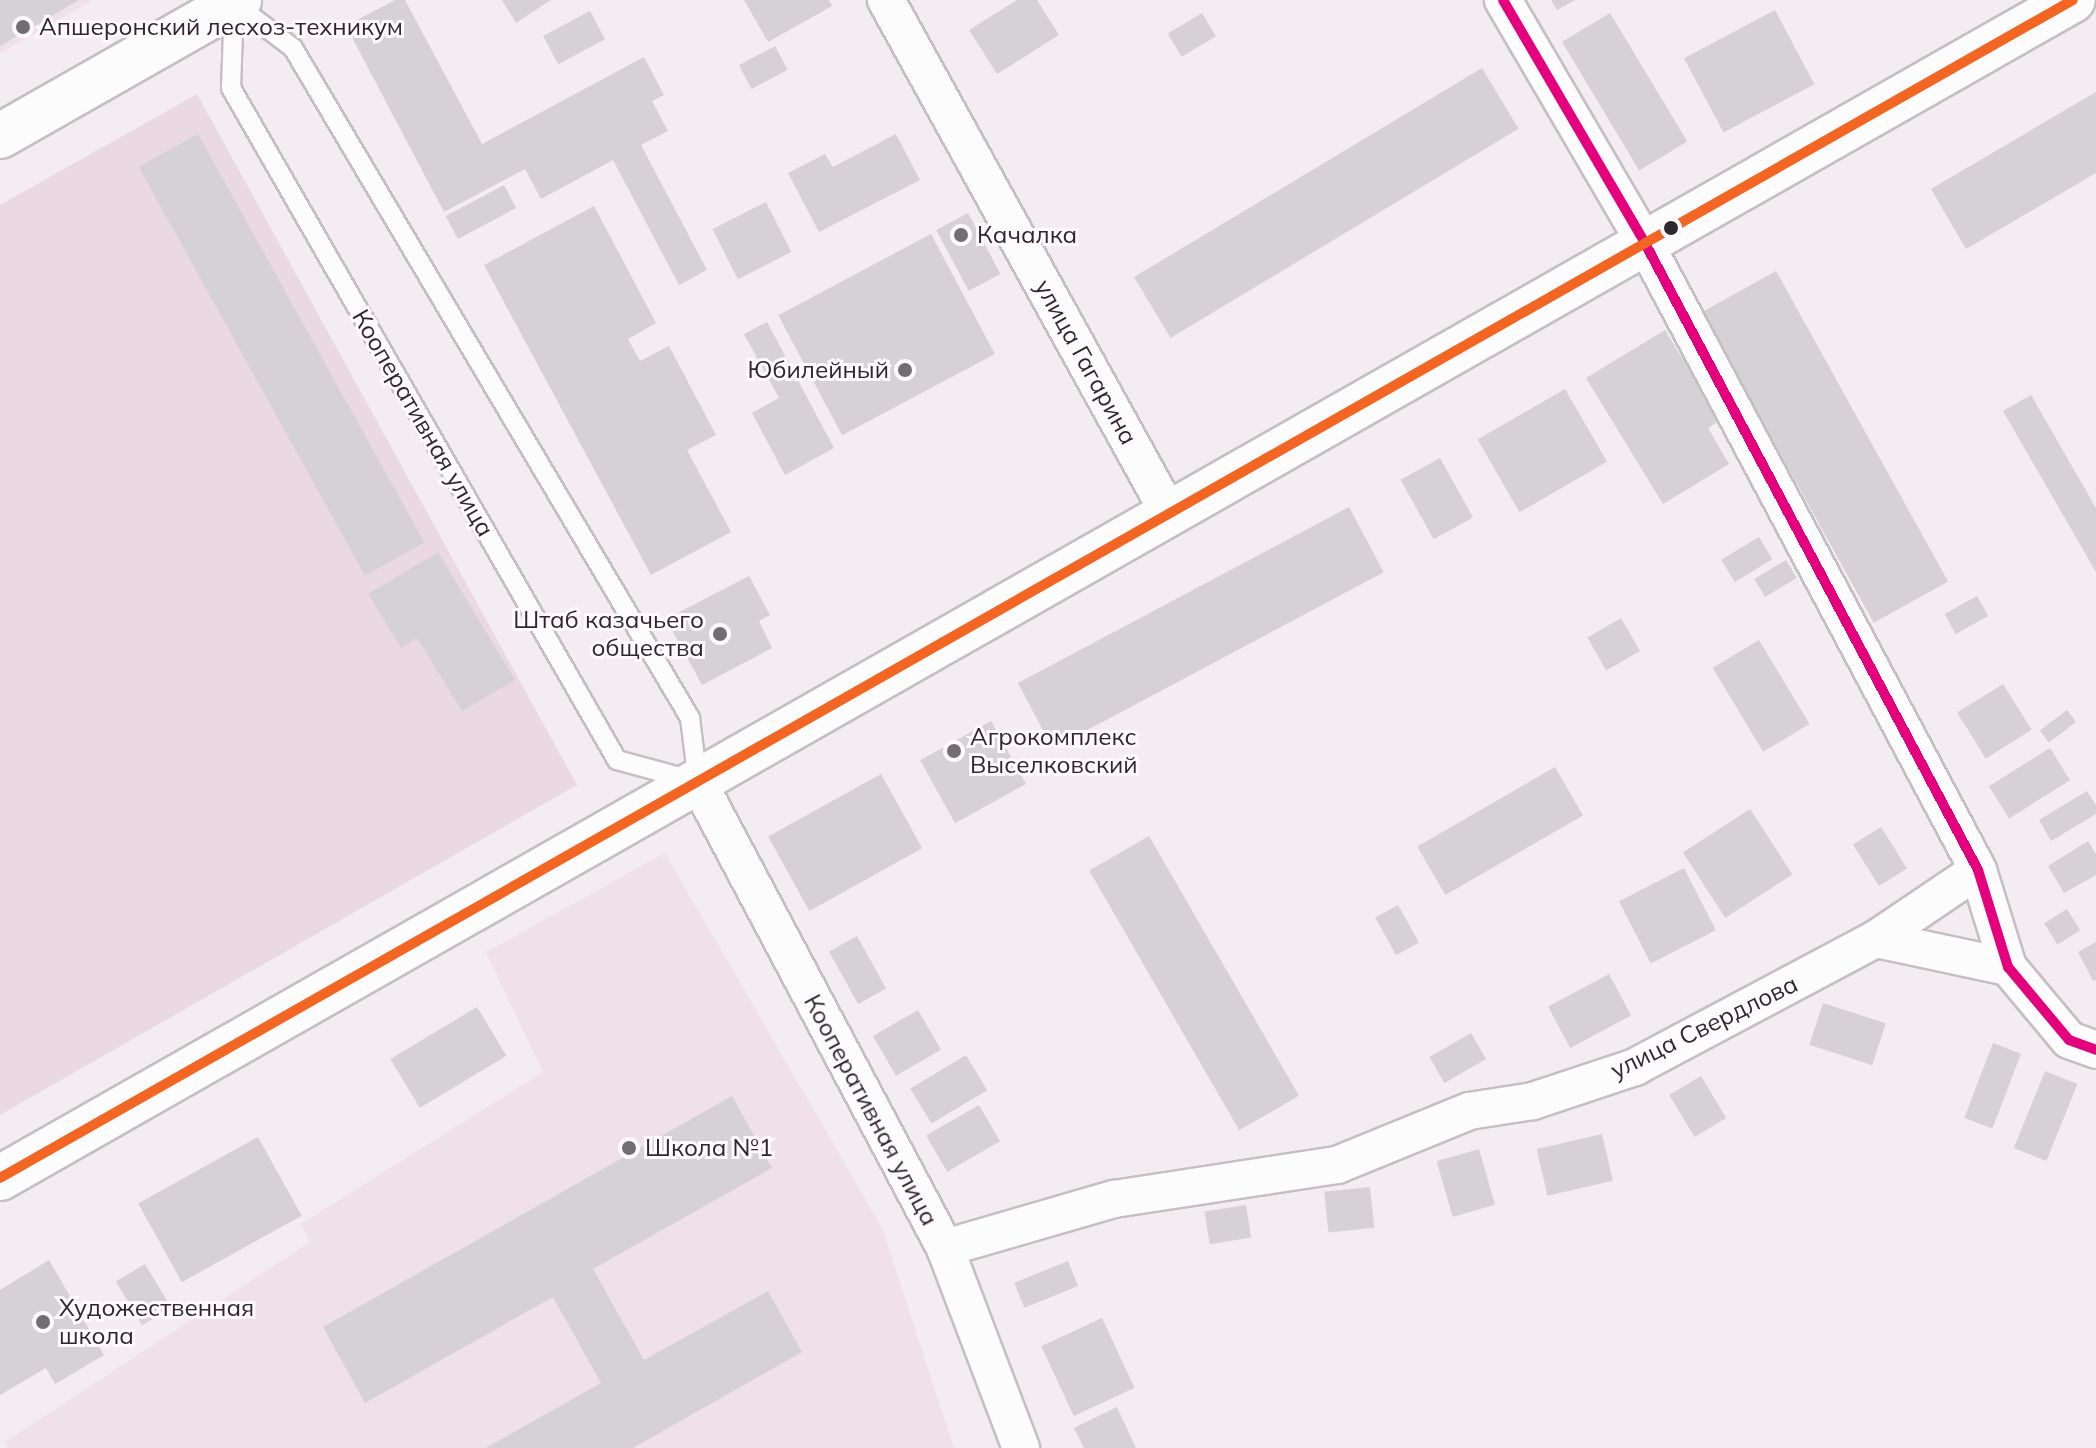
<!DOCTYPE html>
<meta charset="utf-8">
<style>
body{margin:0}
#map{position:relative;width:2096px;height:1448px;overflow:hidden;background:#f3ecf0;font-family:Mulish,sans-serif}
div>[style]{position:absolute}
.built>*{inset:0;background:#efe0e9}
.green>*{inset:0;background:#ead9e3}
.building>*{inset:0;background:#d6d1d4;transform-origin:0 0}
.roads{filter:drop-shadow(2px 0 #c5bfc2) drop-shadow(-2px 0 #c5bfc2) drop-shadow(0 2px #c5bfc2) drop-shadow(0 -2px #c5bfc2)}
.lane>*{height:18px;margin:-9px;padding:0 9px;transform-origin:9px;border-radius:9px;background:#fdfcfd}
.street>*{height:36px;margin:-18px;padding:0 18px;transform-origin:18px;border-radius:18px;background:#fdfcfd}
.secondary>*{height:44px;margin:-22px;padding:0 22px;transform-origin:22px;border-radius:22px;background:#fdfcfd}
.bus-1>*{height:10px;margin:-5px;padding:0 5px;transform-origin:5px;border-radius:5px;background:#e5007d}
.bus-2>*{height:10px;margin:-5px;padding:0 5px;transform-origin:5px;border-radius:5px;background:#f26522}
.dots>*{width:22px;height:22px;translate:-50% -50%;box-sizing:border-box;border:4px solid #fef9fc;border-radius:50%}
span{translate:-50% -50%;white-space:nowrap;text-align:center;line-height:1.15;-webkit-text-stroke:6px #fef9fc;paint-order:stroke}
.poi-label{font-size:24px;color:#2d282b}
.left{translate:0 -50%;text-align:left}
.right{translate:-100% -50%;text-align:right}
.street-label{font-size:24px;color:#2d282b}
</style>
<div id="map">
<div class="built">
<div style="clip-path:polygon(0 0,93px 0,0 53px)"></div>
<div style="clip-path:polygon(665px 853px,882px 1228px,954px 1448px,8px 1448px,5px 1442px,310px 1242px,301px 1224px,543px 1072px,486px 952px)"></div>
</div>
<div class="green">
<div style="clip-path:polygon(197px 94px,577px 785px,0 1115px,0 205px)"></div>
</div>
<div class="building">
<div style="clip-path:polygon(0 0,79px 0,0 46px)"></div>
<div style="clip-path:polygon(395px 0,405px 0,482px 144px,644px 57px,664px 95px,652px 101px,668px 131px,641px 145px,707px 270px,679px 285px,613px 160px,541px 199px,525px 169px,444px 212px,346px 26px)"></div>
<div style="clip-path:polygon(502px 0,551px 0,516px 23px)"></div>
<div style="clip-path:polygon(744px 0,829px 0,832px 6px,768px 42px)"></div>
<div style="clip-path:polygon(1017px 0,1037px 0,1059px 35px,997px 74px,969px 30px)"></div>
<div style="clip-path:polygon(1551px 0,1575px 0,1557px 10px)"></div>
<div style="left:1775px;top:10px;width:84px;height:103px;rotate:62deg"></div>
<div style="left:590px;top:11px;width:32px;height:53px;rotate:62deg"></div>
<div style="left:1202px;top:13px;width:27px;height:40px;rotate:59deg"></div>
<div style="left:1610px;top:13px;width:150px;height:56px;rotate:59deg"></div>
<div style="left:775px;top:46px;width:27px;height:41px;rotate:62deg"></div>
<div style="left:1482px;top:68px;width:71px;height:406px;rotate:59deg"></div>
<div style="clip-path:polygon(2096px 92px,2096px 173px,1966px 249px,1931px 189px)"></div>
<div style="left:198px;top:134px;width:467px;height:68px;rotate:61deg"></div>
<div style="clip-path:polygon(896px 134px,920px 180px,819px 232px,788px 173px,825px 154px,833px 167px)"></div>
<div style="left:504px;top:185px;width:26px;height:66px;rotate:62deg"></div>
<div style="left:766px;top:202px;width:56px;height:60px;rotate:63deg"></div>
<div style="clip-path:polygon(594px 206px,656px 323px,628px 339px,640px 361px,669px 346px,716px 435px,687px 450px,731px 532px,651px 575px,484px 265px)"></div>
<div style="left:968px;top:213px;width:69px;height:36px;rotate:62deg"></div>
<div style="left:931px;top:234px;width:136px;height:173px;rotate:62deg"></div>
<div style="left:1776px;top:271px;width:355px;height:85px;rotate:61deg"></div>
<div style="clip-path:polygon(767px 322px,834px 448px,785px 475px,752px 413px,779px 398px,744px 334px)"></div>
<div style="clip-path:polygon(1665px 330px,1720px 420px,1708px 428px,1729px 464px,1663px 504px,1586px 378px)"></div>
<div style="left:1565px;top:389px;width:84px;height:101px;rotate:60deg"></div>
<div style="clip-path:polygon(2031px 395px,2096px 508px,2096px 572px,2003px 411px)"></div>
<div style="left:1440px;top:458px;width:68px;height:45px;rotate:61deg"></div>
<div style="left:1349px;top:507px;width:74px;height:375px;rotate:62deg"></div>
<div style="left:1759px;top:537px;width:26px;height:44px;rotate:59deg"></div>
<div style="clip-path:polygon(438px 552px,515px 680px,462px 711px,417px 638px,401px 648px,368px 594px)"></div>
<div style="left:1786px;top:560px;width:21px;height:37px;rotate:59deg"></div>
<div style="clip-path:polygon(749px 576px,770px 615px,759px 621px,772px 648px,702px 685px,666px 619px)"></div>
<div style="left:1977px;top:596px;width:23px;height:37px;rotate:61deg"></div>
<div style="left:1621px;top:618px;width:38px;height:39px;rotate:60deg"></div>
<div style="left:1759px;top:640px;width:98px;height:54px;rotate:59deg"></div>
<div style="left:2003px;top:684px;width:54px;height:54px;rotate:58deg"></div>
<div style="left:2067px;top:710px;width:15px;height:34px;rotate:53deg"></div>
<div style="left:991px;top:721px;width:72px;height:81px;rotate:61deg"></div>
<div style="left:2050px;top:748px;width:38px;height:72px;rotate:58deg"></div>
<div style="left:1555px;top:767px;width:56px;height:159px;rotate:60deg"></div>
<div style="left:881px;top:774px;width:85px;height:129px;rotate:61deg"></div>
<div style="clip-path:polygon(2087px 791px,2096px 805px,2096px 814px,2051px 841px,2039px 820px)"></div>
<div style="left:1750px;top:809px;width:78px;height:80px;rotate:57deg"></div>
<div style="left:1881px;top:827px;width:49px;height:33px;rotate:58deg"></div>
<div style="left:1149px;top:836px;width:300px;height:69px;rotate:60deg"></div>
<div style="clip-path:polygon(2088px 841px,2096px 854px,2096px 875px,2064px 893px,2048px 866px)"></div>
<div style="left:1684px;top:868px;width:70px;height:73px;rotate:63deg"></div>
<div style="left:1398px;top:905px;width:43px;height:26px;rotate:61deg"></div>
<div style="left:2067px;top:909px;width:25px;height:27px;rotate:58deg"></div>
<div style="left:857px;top:936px;width:60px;height:32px;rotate:61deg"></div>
<div style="clip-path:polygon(2096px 942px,2096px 980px,2093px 981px,2078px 952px)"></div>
<div style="left:1609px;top:974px;width:47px;height:69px;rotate:62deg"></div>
<div style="left:1823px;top:1003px;width:66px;height:44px;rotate:18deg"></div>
<div style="left:477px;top:1007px;width:57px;height:101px;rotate:59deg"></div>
<div style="left:918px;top:1010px;width:46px;height:52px;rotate:60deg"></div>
<div style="left:1471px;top:1033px;width:30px;height:48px;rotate:60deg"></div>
<div style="left:1993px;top:1043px;width:30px;height:80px;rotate:21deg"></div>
<div style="left:966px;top:1055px;width:41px;height:65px;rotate:59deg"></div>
<div style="left:2045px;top:1071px;width:35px;height:83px;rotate:22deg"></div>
<div style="left:1701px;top:1076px;width:49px;height:37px;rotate:59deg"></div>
<div style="clip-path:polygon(732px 1096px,772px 1168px,593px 1269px,644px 1360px,768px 1291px,802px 1352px,633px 1448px,486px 1448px,601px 1383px,553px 1297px,365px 1403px,323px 1327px)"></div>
<div style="left:979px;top:1105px;width:42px;height:61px;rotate:60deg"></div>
<div style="left:1602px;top:1134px;width:48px;height:67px;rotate:77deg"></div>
<div style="left:258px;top:1137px;width:90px;height:137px;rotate:61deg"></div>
<div style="left:1479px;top:1149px;width:58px;height:44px;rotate:74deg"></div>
<div style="left:1370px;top:1187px;width:41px;height:46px;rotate:84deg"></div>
<div style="left:1246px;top:1205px;width:33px;height:42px;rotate:81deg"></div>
<div style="clip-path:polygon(49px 1260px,104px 1355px,55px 1384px,46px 1368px,0 1395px,0 1290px)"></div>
<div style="left:1068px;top:1261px;width:27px;height:58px;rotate:68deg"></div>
<div style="left:145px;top:1264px;width:51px;height:34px;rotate:59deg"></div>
<div style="left:1102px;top:1318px;width:77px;height:67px;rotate:65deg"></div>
<div style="clip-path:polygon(1117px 1407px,1136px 1448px,1084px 1448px,1074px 1428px)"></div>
</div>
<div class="roads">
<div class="lane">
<div style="left:234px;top:3px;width:74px;rotate:37.3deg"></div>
<div style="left:293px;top:48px;width:779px;rotate:59.35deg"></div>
<div style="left:690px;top:718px;width:64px;rotate:82.9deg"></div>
<div style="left:698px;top:782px;width:84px;rotate:-164.8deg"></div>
<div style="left:617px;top:760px;width:775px;rotate:-119.87deg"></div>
<div style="left:231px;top:88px;width:85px;rotate:-88deg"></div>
</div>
<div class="street">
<div style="left:886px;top:0;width:588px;rotate:61.13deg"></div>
<div style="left:1503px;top:0;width:284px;rotate:59.7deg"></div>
<div style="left:1646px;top:245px;width:708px;rotate:62.02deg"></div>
<div style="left:1978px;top:870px;width:102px;rotate:72.8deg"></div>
<div style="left:2008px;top:967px;width:95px;rotate:50.1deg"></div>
<div style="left:2069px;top:1040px;width:29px;rotate:20deg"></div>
<div style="left:698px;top:782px;width:527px;rotate:62.07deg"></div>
<div style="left:945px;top:1248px;width:214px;rotate:69.2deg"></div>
<div style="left:1876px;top:939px;width:135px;rotate:12deg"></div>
<div style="left:945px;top:1248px;width:176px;rotate:-16.2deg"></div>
<div style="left:1114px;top:1199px;width:226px;rotate:-8.7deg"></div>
<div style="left:1337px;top:1165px;width:143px;rotate:-22.2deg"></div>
<div style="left:1469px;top:1111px;width:65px;rotate:-8.9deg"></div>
<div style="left:1533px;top:1101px;width:108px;rotate:-18.4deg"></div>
<div style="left:1635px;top:1067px;width:273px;rotate:-28deg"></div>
<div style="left:1876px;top:939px;width:123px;rotate:-34.1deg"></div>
</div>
<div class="secondary">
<div style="left:0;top:136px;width:275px;rotate:-29.6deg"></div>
<div style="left:0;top:1178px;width:2384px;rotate:-29.61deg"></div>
</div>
</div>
<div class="bus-1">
<div style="left:1503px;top:0;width:284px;rotate:59.7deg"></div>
<div style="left:1646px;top:245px;width:708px;rotate:62.02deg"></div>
<div style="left:1978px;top:870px;width:102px;rotate:72.8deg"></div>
<div style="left:2008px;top:967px;width:95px;rotate:50.1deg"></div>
<div style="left:2069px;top:1040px;width:29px;rotate:20deg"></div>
</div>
<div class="bus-2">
<div style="left:0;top:1178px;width:2384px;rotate:-29.61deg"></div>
</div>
<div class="dots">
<div style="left:23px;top:27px;background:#726d70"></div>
<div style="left:1671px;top:228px;background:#2d282b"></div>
<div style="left:961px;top:235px;background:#726d70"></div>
<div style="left:905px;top:370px;background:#726d70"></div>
<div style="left:720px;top:634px;background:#726d70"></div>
<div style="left:954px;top:751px;background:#726d70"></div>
<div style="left:629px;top:1148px;background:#726d70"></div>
<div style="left:43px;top:1322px;background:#726d70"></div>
</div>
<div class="poi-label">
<span class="left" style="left:39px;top:27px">Апшеронский лесхоз-техникум</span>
<span class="left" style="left:977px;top:235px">Качалка</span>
<span class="right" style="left:889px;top:370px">Юбилейный</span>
<span class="right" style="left:704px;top:634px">Штаб казачьего<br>общества</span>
<span class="left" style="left:970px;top:751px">Агрокомплекс<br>Выселковский</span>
<span class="left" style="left:645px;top:1148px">Школа №1</span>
<span class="left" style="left:59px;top:1322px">Художественная<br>школа</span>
</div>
<div class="street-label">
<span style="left:1086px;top:362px;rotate:61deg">улица Гагарина</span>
<span style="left:423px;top:423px;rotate:60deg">Кооперативная улица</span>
<span style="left:1704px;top:1027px;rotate:-26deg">улица Свердлова</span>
<span style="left:871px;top:1110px;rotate:62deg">Кооперативная улица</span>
</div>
</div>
